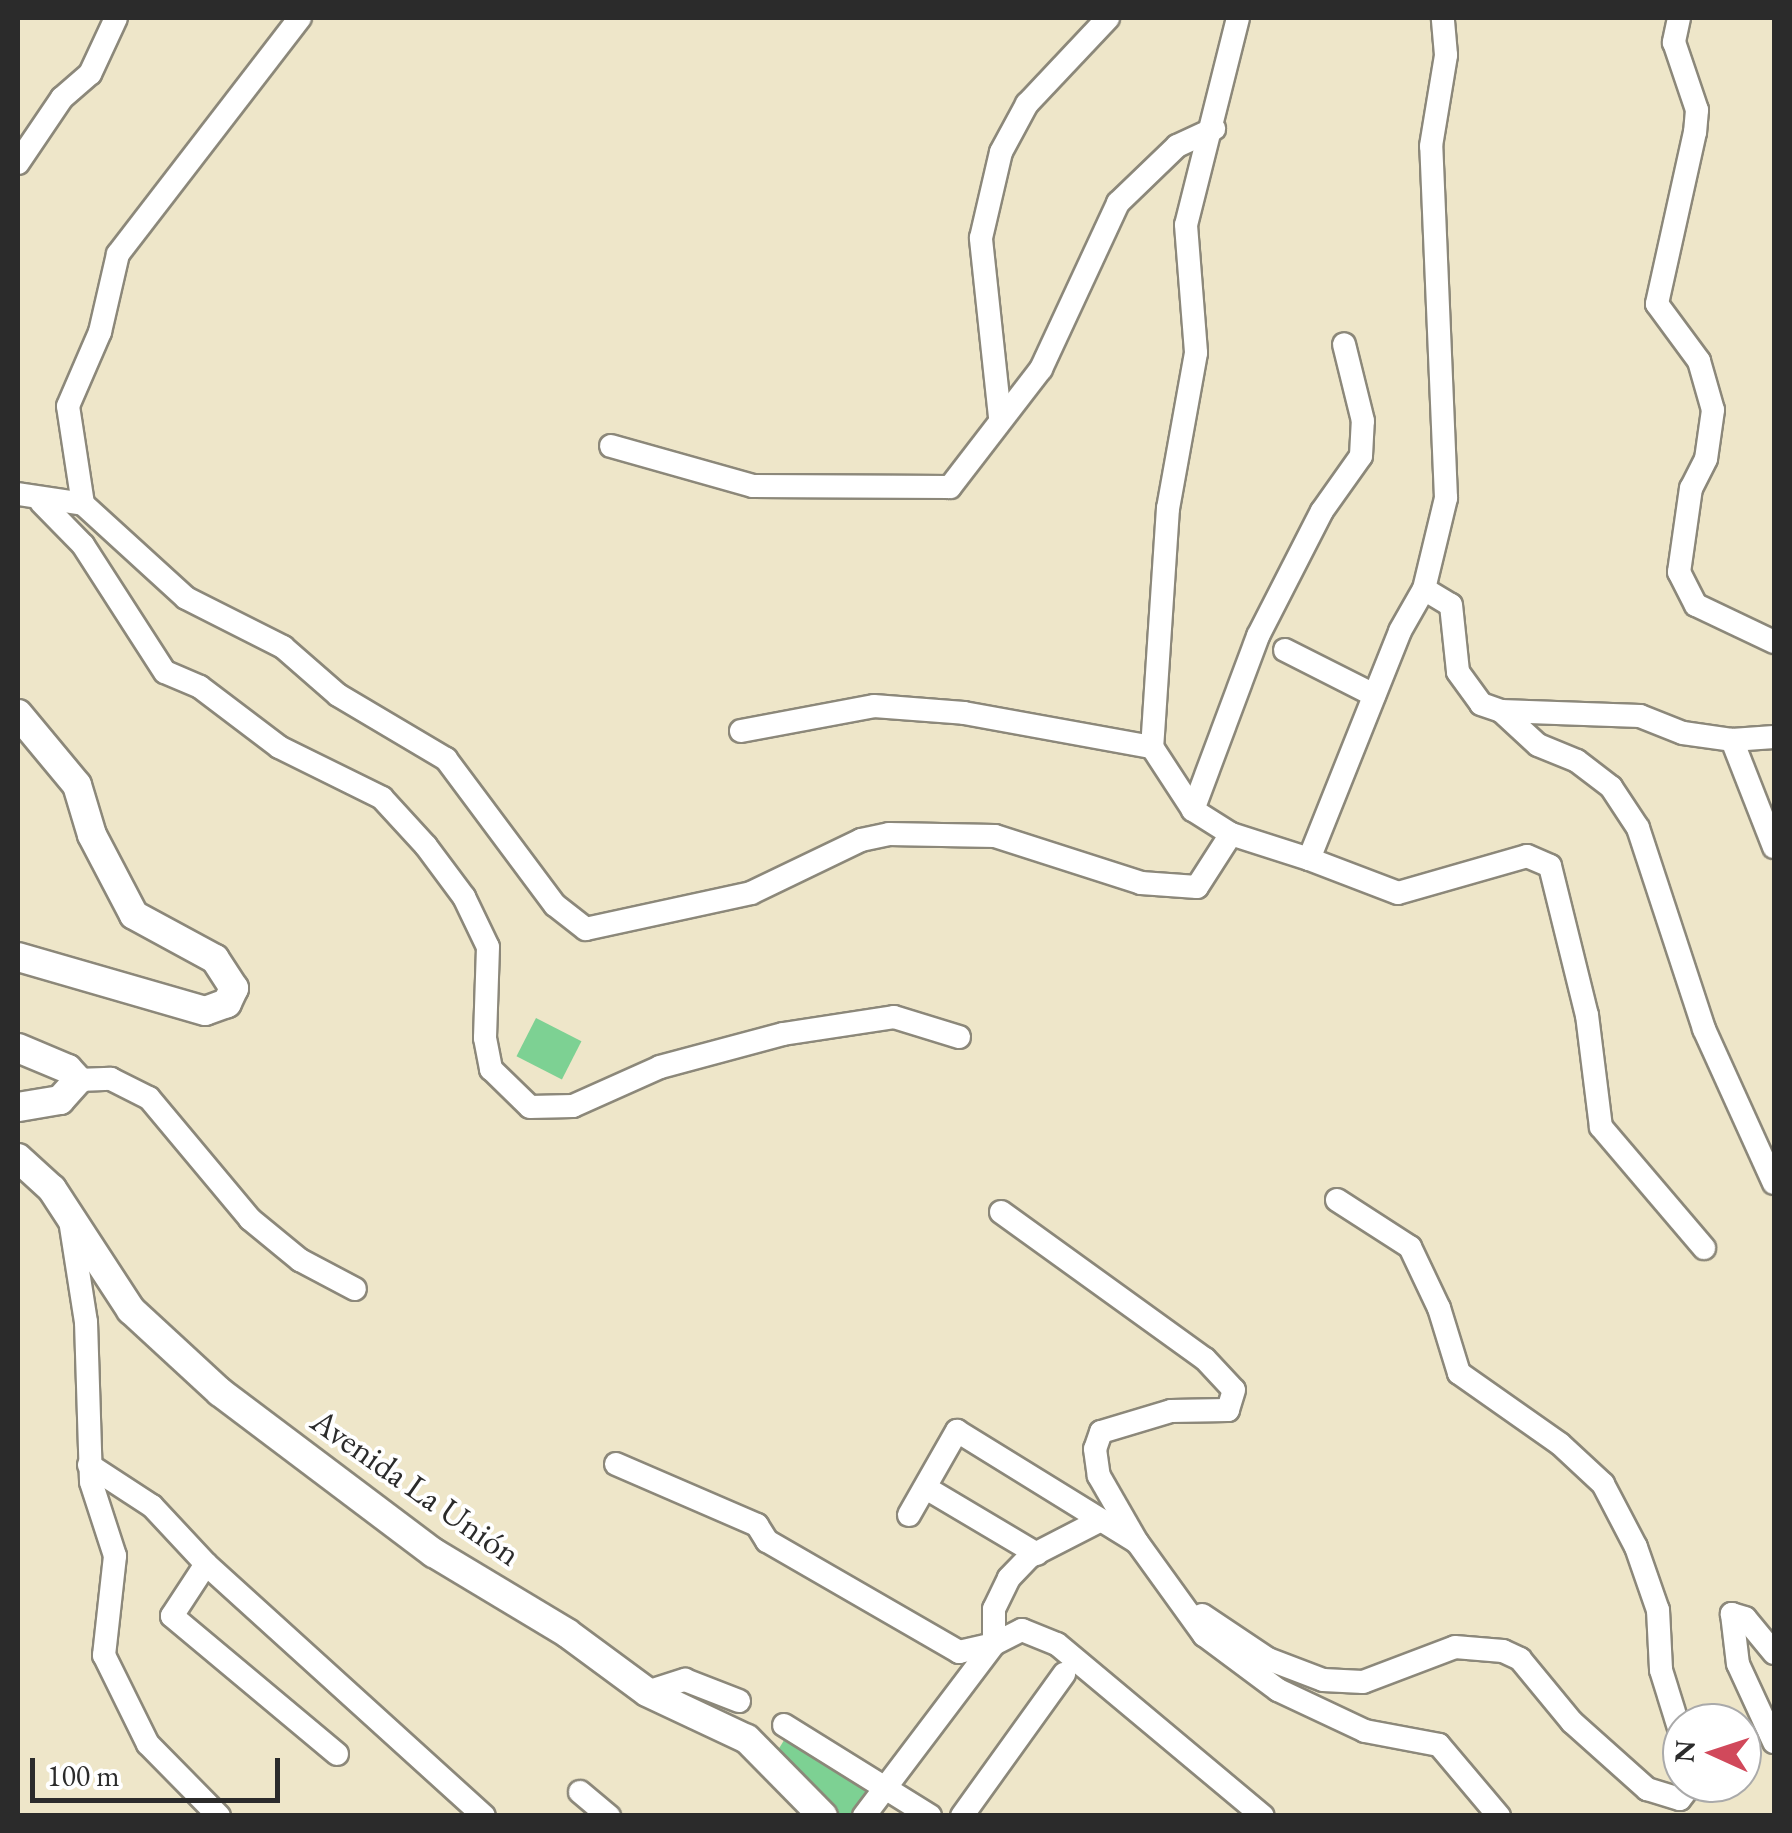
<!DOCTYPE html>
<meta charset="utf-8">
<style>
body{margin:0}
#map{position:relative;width:1792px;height:1833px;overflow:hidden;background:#eee6c9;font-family:"EB Garamond",serif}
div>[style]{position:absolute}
.green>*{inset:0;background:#7dd193;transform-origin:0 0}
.roads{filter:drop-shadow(2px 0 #8c887a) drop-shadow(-2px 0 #8c887a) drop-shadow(0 2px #8c887a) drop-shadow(0 -2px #8c887a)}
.minor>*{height:22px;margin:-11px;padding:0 11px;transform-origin:11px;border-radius:11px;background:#fff}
.major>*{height:28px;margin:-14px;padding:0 14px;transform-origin:14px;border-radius:14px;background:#fff}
span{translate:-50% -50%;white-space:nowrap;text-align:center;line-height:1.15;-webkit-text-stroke:8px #fff;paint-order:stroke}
.street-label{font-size:35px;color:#2b2b2b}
.frame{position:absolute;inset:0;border:20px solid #2b2b2b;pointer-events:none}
.north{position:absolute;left:1662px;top:1703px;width:100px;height:100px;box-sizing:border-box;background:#fff;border:2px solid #aaa;border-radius:50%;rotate:273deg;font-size:28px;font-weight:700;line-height:40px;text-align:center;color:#2b2b2b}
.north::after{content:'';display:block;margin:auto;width:35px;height:45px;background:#d1495b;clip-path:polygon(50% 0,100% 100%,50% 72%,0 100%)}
.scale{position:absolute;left:30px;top:1758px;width:250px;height:45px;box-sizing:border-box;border:5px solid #2b2b2b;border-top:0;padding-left:12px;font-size:30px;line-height:35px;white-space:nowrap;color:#2b2b2b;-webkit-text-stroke:8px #fff;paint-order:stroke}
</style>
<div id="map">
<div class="green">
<div style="left:536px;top:1018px;width:51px;height:43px;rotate:27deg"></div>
<div style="clip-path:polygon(786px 1737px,876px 1791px,858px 1815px,831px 1815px,775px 1755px)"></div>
</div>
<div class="roads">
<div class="minor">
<div style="left:1238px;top:18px;width:213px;rotate:104.1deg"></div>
<div style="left:1186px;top:225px;width:128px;rotate:85.5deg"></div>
<div style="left:1196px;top:353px;width:158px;rotate:100.2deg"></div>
<div style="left:1168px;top:508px;width:240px;rotate:93.8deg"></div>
<div style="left:1152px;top:747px;width:75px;rotate:56.9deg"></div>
<div style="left:1193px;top:810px;width:45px;rotate:32.3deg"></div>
<div style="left:1231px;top:834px;width:82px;rotate:17.8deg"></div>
<div style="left:1309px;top:859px;width:245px;rotate:-68.2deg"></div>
<div style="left:1400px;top:631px;width:48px;rotate:-60.3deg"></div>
<div style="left:1424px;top:589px;width:94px;rotate:-76.4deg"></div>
<div style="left:1446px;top:498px;width:352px;rotate:-92.4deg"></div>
<div style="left:1431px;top:146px;width:92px;rotate:-80.6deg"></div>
<div style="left:1446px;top:55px;width:37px;rotate:-95deg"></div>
<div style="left:1679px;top:18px;width:25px;rotate:102deg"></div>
<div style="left:1674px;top:42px;width:72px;rotate:71.3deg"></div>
<div style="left:1697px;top:110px;width:22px;rotate:95deg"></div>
<div style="left:1695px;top:132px;width:176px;rotate:102.5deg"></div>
<div style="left:1657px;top:304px;width:71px;rotate:53.6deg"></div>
<div style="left:1699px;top:361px;width:51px;rotate:74.1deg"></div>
<div style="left:1713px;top:410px;width:49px;rotate:98.1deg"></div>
<div style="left:1706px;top:459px;width:33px;rotate:117deg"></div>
<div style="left:1691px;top:488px;width:85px;rotate:98.1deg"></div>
<div style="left:1679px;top:572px;width:37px;rotate:63deg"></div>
<div style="left:1696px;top:605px;width:86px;rotate:25.4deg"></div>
<div style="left:18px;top:163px;width:78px;rotate:-55.9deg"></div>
<div style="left:62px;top:98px;width:37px;rotate:-41deg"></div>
<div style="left:90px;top:74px;width:62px;rotate:-65.1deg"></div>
<div style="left:1000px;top:417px;width:180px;rotate:-96.1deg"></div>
<div style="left:981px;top:238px;width:88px;rotate:-76.9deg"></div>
<div style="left:1001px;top:152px;width:55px;rotate:-61.6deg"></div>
<div style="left:1027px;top:104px;width:118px;rotate:-46.7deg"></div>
<div style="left:611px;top:446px;width:148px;rotate:15.7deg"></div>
<div style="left:753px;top:486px;width:197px;rotate:0.3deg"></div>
<div style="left:950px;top:487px;width:149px;rotate:-52.4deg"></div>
<div style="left:1041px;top:369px;width:183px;rotate:-65.1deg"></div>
<div style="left:1118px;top:203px;width:82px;rotate:-44deg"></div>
<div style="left:1177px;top:146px;width:41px;rotate:-24.7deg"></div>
<div style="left:18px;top:494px;width:66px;rotate:8.7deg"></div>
<div style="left:83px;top:504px;width:99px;rotate:-98.7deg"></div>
<div style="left:68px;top:406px;width:81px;rotate:-66.6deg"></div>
<div style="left:100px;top:332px;width:80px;rotate:-77deg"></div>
<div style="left:118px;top:254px;width:298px;rotate:-52.4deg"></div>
<div style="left:41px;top:502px;width:60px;rotate:45.7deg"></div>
<div style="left:83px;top:545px;width:151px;rotate:57.2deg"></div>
<div style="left:165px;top:672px;width:38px;rotate:23deg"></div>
<div style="left:200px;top:687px;width:99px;rotate:37.2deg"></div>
<div style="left:279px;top:747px;width:115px;rotate:26.3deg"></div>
<div style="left:382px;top:798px;width:65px;rotate:47.5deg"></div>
<div style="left:426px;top:846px;width:64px;rotate:53.3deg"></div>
<div style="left:464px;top:897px;width:55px;rotate:64.4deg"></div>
<div style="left:488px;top:947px;width:91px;rotate:91.9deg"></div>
<div style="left:485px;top:1038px;width:32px;rotate:79deg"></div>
<div style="left:491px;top:1069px;width:54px;rotate:44.3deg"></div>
<div style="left:530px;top:1107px;width:43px;rotate:-1.3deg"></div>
<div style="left:573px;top:1106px;width:95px;rotate:-24.1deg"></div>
<div style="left:660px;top:1067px;width:127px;rotate:-15deg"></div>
<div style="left:783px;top:1034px;width:112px;rotate:-8.7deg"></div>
<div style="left:894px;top:1017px;width:68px;rotate:17.1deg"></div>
<div style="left:83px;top:504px;width:139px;rotate:42.4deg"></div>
<div style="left:186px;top:598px;width:109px;rotate:26.8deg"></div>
<div style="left:283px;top:647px;width:73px;rotate:41.1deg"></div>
<div style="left:338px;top:695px;width:126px;rotate:30.7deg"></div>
<div style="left:446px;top:759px;width:182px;rotate:53.3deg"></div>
<div style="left:555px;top:905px;width:39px;rotate:38deg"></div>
<div style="left:586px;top:929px;width:169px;rotate:-12.3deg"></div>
<div style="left:751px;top:893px;width:122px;rotate:-25.7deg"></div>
<div style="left:861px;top:840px;width:29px;rotate:-12deg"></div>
<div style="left:889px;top:834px;width:106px;rotate:1.1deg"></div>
<div style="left:995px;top:836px;width:153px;rotate:17.8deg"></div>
<div style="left:1141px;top:883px;width:56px;rotate:4.1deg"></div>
<div style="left:1197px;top:887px;width:63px;rotate:-57.3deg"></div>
<div style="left:1424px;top:589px;width:31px;rotate:31deg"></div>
<div style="left:1451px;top:605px;width:67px;rotate:84deg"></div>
<div style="left:1458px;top:672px;width:39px;rotate:54deg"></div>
<div style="left:1481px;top:704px;width:21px;rotate:19deg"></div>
<div style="left:1501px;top:711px;width:139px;rotate:2.1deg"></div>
<div style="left:1640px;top:716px;width:46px;rotate:21.6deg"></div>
<div style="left:1683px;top:733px;width:49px;rotate:8.1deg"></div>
<div style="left:1732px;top:740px;width:42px;rotate:-4.1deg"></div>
<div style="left:1285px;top:650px;width:100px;rotate:26.8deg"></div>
<div style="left:1501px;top:711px;width:50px;rotate:42.6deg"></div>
<div style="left:1538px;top:745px;width:42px;rotate:22.3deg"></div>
<div style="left:1577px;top:761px;width:43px;rotate:37.4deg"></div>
<div style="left:1611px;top:787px;width:49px;rotate:56.6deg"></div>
<div style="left:1638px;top:828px;width:212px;rotate:71.8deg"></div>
<div style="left:1704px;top:1029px;width:169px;rotate:65.6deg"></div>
<div style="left:741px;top:731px;width:135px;rotate:-10.6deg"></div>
<div style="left:874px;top:706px;width:90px;rotate:4.4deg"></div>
<div style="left:964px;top:713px;width:191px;rotate:10.3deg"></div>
<div style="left:1732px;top:740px;width:115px;rotate:68.6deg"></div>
<div style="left:1193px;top:810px;width:186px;rotate:-69.5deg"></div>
<div style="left:1258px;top:636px;width:140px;rotate:-62.9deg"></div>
<div style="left:1322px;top:511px;width:67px;rotate:-54.7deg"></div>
<div style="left:1361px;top:456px;width:35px;rotate:-87deg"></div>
<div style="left:1363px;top:421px;width:79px;rotate:-103.9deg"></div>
<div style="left:1309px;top:859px;width:95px;rotate:20.9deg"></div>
<div style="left:1398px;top:893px;width:134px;rotate:-16deg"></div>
<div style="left:1527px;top:856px;width:25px;rotate:23deg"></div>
<div style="left:1550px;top:866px;width:154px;rotate:76.1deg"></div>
<div style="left:1587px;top:1015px;width:113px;rotate:82.9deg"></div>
<div style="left:1601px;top:1127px;width:159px;rotate:49.6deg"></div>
<div style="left:78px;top:1080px;width:33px;rotate:-2deg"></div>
<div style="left:111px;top:1079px;width:42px;rotate:26.6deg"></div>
<div style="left:149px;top:1098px;width:158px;rotate:50.1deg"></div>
<div style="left:250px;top:1219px;width:65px;rotate:39.4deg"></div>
<div style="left:300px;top:1260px;width:62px;rotate:27.8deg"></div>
<div style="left:1337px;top:1200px;width:87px;rotate:32.8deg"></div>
<div style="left:1410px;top:1247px;width:68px;rotate:64.6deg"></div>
<div style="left:1439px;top:1308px;width:68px;rotate:72.9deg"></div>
<div style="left:1459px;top:1373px;width:123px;rotate:35.1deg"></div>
<div style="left:1560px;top:1444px;width:59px;rotate:42.9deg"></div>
<div style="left:1603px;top:1484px;width:71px;rotate:62.4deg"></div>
<div style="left:1636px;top:1547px;width:67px;rotate:70.8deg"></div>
<div style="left:1658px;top:1610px;width:60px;rotate:87.1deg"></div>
<div style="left:1661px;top:1670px;width:71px;rotate:72.8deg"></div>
<div style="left:1001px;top:1212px;width:251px;rotate:35.8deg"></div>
<div style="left:1205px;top:1359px;width:42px;rotate:46.9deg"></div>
<div style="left:1234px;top:1390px;width:21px;rotate:107deg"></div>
<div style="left:1228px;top:1410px;width:57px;rotate:179deg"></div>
<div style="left:1171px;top:1411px;width:73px;rotate:163.3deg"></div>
<div style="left:1101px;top:1432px;width:18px;rotate:109deg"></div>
<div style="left:1095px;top:1449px;width:27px;rotate:82deg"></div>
<div style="left:1099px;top:1476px;width:76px;rotate:60.1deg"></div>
<div style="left:70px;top:1220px;width:103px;rotate:81.1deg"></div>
<div style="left:86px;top:1322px;width:160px;rotate:88.2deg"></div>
<div style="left:91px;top:1482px;width:78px;rotate:72deg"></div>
<div style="left:115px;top:1556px;width:100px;rotate:96.3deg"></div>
<div style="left:104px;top:1655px;width:99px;rotate:63.7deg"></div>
<div style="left:148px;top:1744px;width:101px;rotate:45.4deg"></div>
<div style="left:616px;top:1464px;width:154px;rotate:23.4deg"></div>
<div style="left:757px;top:1525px;width:19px;rotate:58deg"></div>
<div style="left:767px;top:1541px;width:222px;rotate:30deg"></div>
<div style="left:959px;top:1652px;width:36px;rotate:-13deg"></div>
<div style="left:994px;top:1644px;width:35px;rotate:-90deg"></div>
<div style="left:994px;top:1609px;width:34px;rotate:-64deg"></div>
<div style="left:1009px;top:1578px;width:29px;rotate:-46deg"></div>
<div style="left:1029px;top:1557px;width:79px;rotate:-27.2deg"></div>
<div style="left:89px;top:1465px;width:75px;rotate:33.1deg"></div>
<div style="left:152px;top:1506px;width:79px;rotate:47deg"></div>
<div style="left:206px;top:1564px;width:375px;rotate:42.2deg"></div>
<div style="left:926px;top:1488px;width:129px;rotate:30.7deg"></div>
<div style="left:909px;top:1515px;width:97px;rotate:-60.3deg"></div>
<div style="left:957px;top:1431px;width:211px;rotate:31.7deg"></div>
<div style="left:1137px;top:1542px;width:115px;rotate:54.2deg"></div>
<div style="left:1204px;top:1635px;width:92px;rotate:36.6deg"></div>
<div style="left:1278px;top:1690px;width:96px;rotate:25.2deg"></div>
<div style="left:1365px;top:1731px;width:75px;rotate:10.7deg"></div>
<div style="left:1439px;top:1745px;width:93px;rotate:49.8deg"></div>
<div style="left:206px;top:1564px;width:62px;rotate:123.2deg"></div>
<div style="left:172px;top:1616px;width:215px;rotate:39.9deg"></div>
<div style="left:1202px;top:1615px;width:79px;rotate:33.7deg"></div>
<div style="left:1268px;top:1659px;width:59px;rotate:20.9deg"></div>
<div style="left:1323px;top:1680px;width:40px;rotate:2.9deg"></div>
<div style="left:1363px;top:1682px;width:98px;rotate:-20.8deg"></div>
<div style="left:1455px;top:1647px;width:48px;rotate:4.8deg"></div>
<div style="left:1503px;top:1651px;width:19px;rotate:25deg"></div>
<div style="left:1520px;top:1659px;width:82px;rotate:50.5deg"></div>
<div style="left:1572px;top:1722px;width:101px;rotate:41.8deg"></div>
<div style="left:1647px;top:1789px;width:34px;rotate:17deg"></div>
<div style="left:1680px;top:1799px;width:20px;rotate:-53deg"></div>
<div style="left:1774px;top:1653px;width:45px;rotate:-129.6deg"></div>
<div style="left:1745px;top:1618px;width:14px;rotate:-163deg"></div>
<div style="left:1732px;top:1614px;width:50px;rotate:83.2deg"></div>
<div style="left:1738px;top:1664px;width:86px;rotate:65.2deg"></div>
<div style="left:647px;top:1692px;width:40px;rotate:-18deg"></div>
<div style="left:685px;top:1680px;width:58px;rotate:21.3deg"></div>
<div style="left:784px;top:1725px;width:172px;rotate:31.9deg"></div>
<div style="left:580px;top:1792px;width:38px;rotate:40deg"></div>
<div style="left:864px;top:1816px;width:216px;rotate:-52.9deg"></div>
<div style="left:994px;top:1644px;width:31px;rotate:-27deg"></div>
<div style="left:1022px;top:1630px;width:38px;rotate:22deg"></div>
<div style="left:1057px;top:1644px;width:268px;rotate:39.9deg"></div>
<div style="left:962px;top:1816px;width:175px;rotate:-54.3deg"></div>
</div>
<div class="major">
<div style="left:18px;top:714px;width:92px;rotate:50.3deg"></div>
<div style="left:77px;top:785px;width:52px;rotate:73.3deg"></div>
<div style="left:92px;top:835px;width:90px;rotate:62.3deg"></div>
<div style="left:134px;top:915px;width:92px;rotate:28.5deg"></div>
<div style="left:215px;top:959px;width:35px;rotate:57deg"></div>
<div style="left:234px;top:988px;width:17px;rotate:115deg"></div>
<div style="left:227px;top:1003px;width:23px;rotate:160deg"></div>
<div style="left:205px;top:1011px;width:195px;rotate:-163.9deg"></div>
<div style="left:18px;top:1048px;width:54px;rotate:22.8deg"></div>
<div style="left:68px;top:1069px;width:15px;rotate:48deg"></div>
<div style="left:78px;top:1080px;width:27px;rotate:132deg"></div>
<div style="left:60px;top:1100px;width:43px;rotate:170.5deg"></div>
<div style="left:18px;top:1158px;width:46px;rotate:42.4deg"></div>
<div style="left:52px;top:1189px;width:145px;rotate:56.9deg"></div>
<div style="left:131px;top:1310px;width:121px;rotate:42.7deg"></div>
<div style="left:220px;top:1392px;width:268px;rotate:37deg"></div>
<div style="left:434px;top:1553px;width:155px;rotate:31deg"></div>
<div style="left:567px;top:1633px;width:99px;rotate:36.4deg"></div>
<div style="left:647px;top:1692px;width:110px;rotate:25.2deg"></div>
<div style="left:747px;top:1739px;width:108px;rotate:45.4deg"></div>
</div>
</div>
<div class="street-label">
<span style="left:416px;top:1487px;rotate:35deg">Avenida La Unión</span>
</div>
<div class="frame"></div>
<div class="north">N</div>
<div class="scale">100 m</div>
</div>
